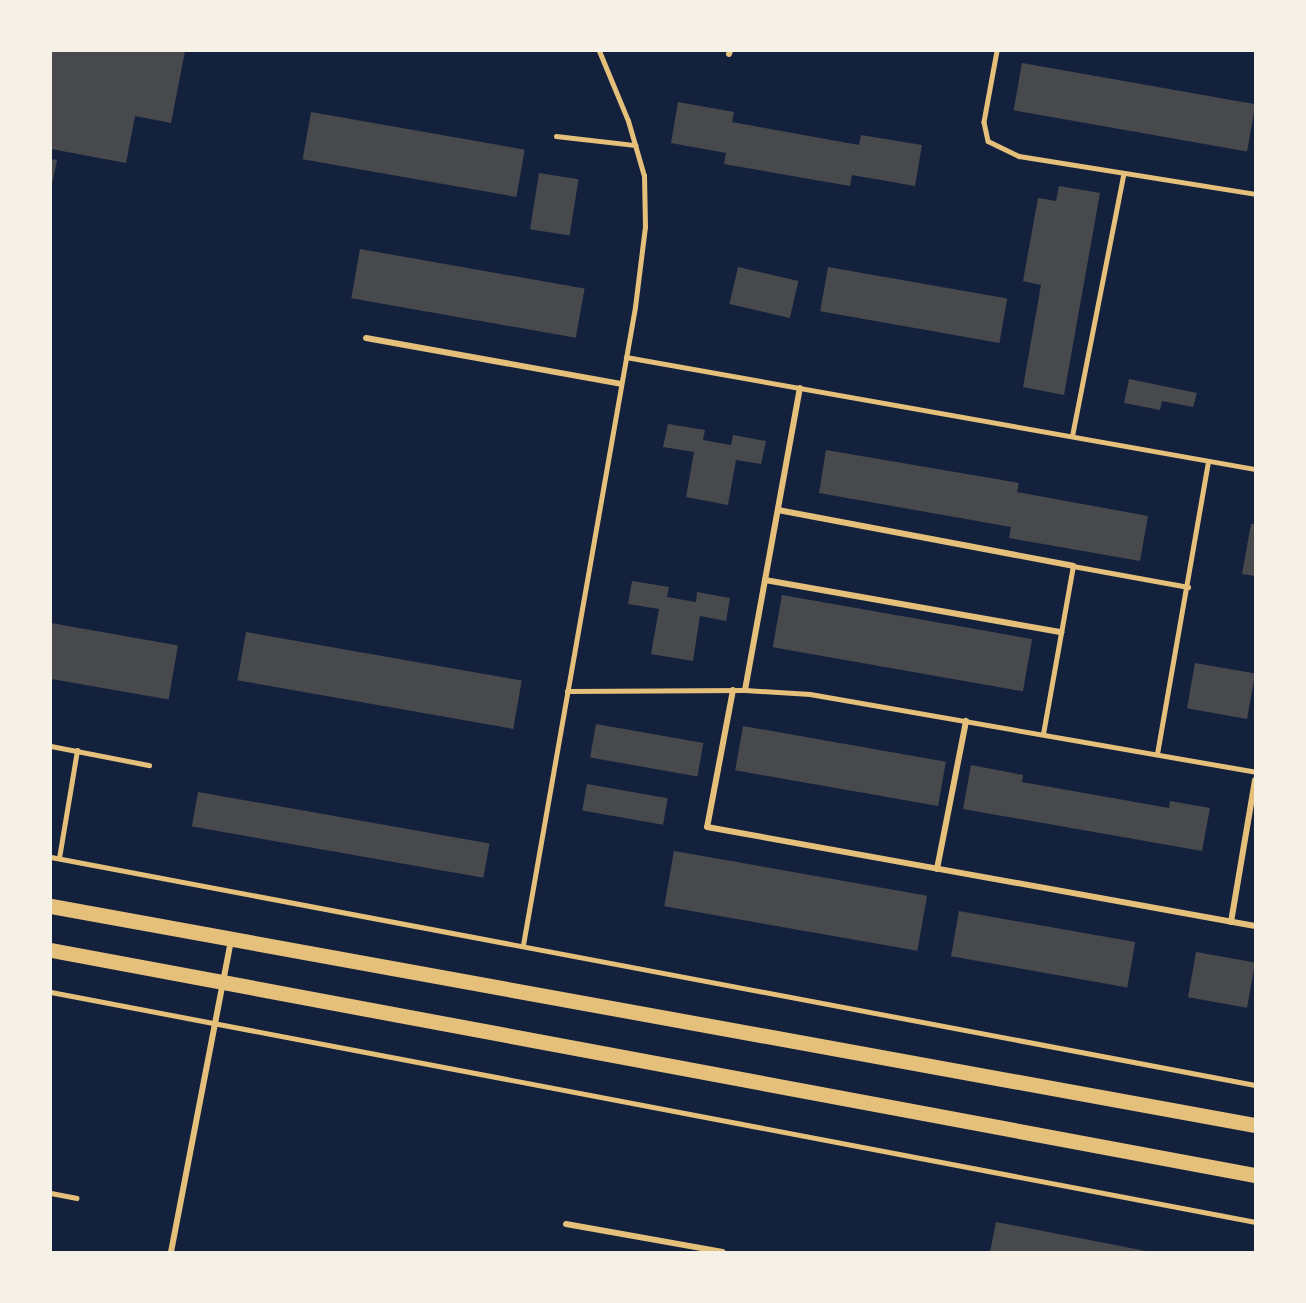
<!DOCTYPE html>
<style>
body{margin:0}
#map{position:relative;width:1306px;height:1303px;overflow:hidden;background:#14213d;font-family:Raleway,sans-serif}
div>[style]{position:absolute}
.building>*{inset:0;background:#48494c;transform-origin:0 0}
.service>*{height:4.5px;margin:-2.25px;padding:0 2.25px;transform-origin:2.25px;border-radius:2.25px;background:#e5c07b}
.minor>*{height:6px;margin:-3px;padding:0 3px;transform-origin:3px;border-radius:3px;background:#e5c07b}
.primary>*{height:15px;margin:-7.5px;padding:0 7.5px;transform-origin:7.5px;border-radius:7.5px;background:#e5c07b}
span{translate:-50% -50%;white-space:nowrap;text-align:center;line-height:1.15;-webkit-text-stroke:6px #f6f1e7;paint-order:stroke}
.frame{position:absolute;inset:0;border:52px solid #f6f1e7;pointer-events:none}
</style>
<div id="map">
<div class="building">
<div style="clip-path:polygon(51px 51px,185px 51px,171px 123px,135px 116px,126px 163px,51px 149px)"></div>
<div style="left:1022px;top:63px;width:237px;height:48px;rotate:10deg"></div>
<div style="clip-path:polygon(678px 102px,734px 112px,732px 122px,859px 145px,861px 135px,922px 145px,915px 186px,852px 175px,850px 186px,724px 164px,726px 153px,671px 143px)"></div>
<div style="left:311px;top:112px;width:217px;height:48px;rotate:10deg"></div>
<div style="clip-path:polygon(51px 159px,57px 160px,52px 184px,51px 184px)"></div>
<div style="left:539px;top:173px;width:40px;height:57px;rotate:9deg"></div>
<div style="clip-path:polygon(1059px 186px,1100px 193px,1064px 395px,1023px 387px,1041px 285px,1023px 281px,1038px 198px,1056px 201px)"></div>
<div style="left:360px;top:249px;width:228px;height:50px;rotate:10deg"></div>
<div style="left:738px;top:267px;width:62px;height:38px;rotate:13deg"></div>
<div style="left:828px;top:267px;width:182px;height:45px;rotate:10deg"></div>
<div style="clip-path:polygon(1129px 379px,1197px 393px,1193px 407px,1162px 401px,1160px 410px,1124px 403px)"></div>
<div style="clip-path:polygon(668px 424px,705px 430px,703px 440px,731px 445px,733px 435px,766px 441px,761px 464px,736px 460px,728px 505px,686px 497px,694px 452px,663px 447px)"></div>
<div style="clip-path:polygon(826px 450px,1019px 483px,1017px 492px,1148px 516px,1140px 561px,1009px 538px,1011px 527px,819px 493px)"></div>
<div style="clip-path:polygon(1251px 524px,1255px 524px,1255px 576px,1242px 574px)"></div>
<div style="clip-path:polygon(632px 581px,669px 587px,667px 597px,696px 602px,697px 592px,730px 598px,726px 621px,700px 616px,693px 661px,651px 654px,659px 609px,628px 604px)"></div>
<div style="left:782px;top:595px;width:254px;height:53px;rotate:10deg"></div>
<div style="left:51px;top:623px;width:129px;height:55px;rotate:10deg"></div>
<div style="left:246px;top:632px;width:280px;height:49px;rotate:10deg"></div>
<div style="left:1195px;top:663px;width:61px;height:46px;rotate:10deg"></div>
<div style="left:596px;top:724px;width:109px;height:34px;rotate:10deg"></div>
<div style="left:743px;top:726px;width:206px;height:45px;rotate:10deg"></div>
<div style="clip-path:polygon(971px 765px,1023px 775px,1022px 782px,1169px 808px,1170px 801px,1210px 808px,1202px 851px,963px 809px)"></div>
<div style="left:587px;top:784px;width:82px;height:27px;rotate:10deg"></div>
<div style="left:198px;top:792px;width:296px;height:35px;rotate:10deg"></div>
<div style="left:674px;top:851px;width:257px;height:56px;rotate:10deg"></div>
<div style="left:959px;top:911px;width:179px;height:46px;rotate:10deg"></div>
<div style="left:1196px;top:952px;width:60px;height:46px;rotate:10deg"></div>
<div style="clip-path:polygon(996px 1222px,1146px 1251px,1146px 1252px,990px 1252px)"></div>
</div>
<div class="service">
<div style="left:997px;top:51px;width:72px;rotate:100.4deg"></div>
<div style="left:984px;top:122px;width:19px;rotate:78deg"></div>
<div style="left:988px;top:141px;width:34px;rotate:26deg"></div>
<div style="left:1019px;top:156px;width:239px;rotate:9.1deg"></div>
<div style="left:556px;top:136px;width:80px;rotate:6.5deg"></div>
<div style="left:626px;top:357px;width:639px;rotate:10.1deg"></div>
<div style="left:1072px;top:436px;width:266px;rotate:-78.9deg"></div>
<div style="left:567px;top:691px;width:178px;rotate:-0.3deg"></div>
<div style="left:745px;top:690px;width:65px;rotate:3.5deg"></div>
<div style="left:810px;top:694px;width:452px;rotate:9.9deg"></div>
<div style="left:1043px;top:734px;width:171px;rotate:-79.9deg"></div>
<div style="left:1073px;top:566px;width:117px;rotate:10.3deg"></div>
<div style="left:51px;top:746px;width:100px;rotate:11deg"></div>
<div style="left:1157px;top:754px;width:295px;rotate:-80.1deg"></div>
<div style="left:51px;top:857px;width:1225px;rotate:10.72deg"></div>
<div style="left:59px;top:858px;width:109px;rotate:-80.5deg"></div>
<div style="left:523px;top:945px;width:648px;rotate:-80.04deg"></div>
<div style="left:635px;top:307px;width:81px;rotate:-82.9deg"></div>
<div style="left:645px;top:227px;width:51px;rotate:-91.1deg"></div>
<div style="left:644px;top:176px;width:57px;rotate:-106.2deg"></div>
<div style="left:628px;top:121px;width:76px;rotate:-112.5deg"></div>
<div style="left:51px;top:992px;width:1226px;rotate:10.81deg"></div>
<div style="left:51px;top:1193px;width:26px;rotate:11deg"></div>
</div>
<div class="minor">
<div style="left:729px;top:54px;width:3px;rotate:-72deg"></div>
<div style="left:366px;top:338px;width:259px;rotate:10.2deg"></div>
<div style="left:778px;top:510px;width:300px;rotate:10.7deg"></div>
<div style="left:765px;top:580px;width:301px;rotate:10deg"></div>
<div style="left:733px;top:690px;width:139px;rotate:100.7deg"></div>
<div style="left:707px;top:827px;width:557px;rotate:10.24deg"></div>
<div style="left:745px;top:690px;width:307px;rotate:-79.7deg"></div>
<div style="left:937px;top:869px;width:151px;rotate:-78.9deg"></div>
<div style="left:1231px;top:922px;width:144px;rotate:-80.4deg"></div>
<div style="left:566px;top:1224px;width:159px;rotate:10.1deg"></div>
<div style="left:171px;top:1252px;width:319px;rotate:-79.1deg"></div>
</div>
<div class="primary">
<div style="left:51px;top:906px;width:1224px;rotate:10.31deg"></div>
<div style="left:51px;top:950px;width:1225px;rotate:10.59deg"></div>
</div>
<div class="frame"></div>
</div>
